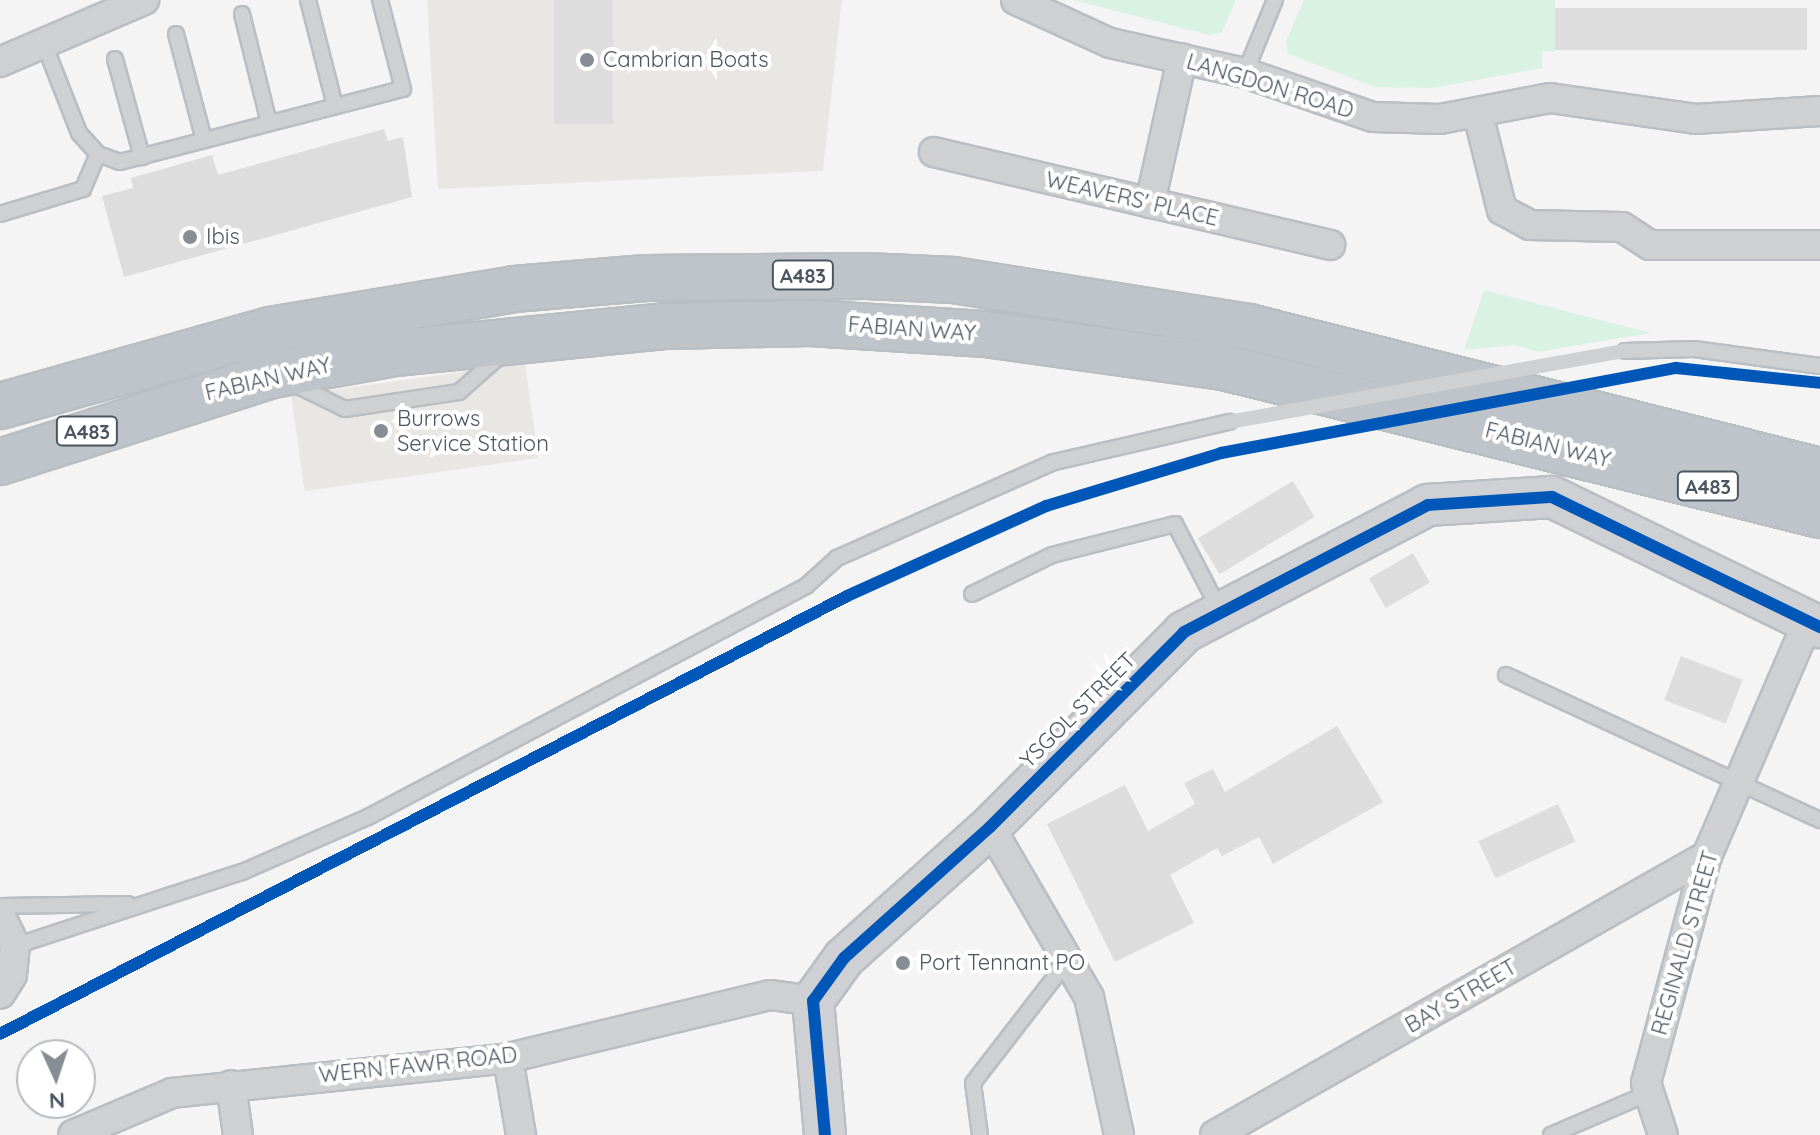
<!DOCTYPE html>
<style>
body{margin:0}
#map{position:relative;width:1820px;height:1135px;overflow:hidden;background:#f4f4f4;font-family:Quicksand,sans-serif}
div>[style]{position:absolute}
.commercial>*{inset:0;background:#e8e7e3;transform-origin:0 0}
.green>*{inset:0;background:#d9f2e3}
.building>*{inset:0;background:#ddddde;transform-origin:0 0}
.roads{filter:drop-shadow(2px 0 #b9bec3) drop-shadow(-2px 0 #b9bec3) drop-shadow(0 2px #b9bec3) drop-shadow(0 -2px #b9bec3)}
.lane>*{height:14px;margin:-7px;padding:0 7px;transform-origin:7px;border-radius:7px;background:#ced0d2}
.street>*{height:28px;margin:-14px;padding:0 14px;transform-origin:14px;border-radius:14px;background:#ced0d2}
.secondary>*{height:40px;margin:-20px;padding:0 20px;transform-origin:20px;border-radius:20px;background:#ced0d4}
.highway>*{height:44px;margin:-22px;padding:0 22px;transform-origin:22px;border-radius:22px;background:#bec4c9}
.lane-bridge>*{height:14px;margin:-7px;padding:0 7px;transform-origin:7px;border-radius:7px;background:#ced0d2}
.cycleway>*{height:12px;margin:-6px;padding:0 6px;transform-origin:6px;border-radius:6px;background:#0057b8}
.dots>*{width:22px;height:22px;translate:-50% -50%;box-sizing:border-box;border:4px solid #fff;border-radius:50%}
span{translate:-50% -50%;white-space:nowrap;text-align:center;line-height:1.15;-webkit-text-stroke:8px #fff;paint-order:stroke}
.shield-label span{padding:2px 6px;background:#fff;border:2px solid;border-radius:6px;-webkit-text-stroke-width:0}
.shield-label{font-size:20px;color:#4a5661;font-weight:700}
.poi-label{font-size:22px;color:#4a5661}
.left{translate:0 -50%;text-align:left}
.street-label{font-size:22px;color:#4a5661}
.north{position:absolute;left:16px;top:1039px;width:80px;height:80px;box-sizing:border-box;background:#fff;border:2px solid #b7bbc0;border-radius:50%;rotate:177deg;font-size:22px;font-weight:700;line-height:32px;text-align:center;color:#4a5661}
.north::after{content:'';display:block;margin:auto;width:28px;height:36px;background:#868d94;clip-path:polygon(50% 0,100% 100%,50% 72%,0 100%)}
</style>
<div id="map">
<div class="commercial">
<div style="clip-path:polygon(427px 0,842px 0,823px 171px,438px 189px)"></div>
<div style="left:525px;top:363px;width:96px;height:236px;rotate:82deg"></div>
</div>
<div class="green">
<div style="clip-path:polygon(1073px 0,1236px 0,1222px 32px,1209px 35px)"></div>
<div style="clip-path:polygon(1304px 0,1555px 0,1555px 52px,1542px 51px,1542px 68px,1432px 88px,1375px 87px,1288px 54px,1286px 41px)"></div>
<div style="clip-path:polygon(1484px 290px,1651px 333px,1538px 352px,1515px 345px,1464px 350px)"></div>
</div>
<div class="building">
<div style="left:554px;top:0;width:59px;height:124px"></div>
<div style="left:1807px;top:8px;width:42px;height:252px;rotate:90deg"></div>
<div style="clip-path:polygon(384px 129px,388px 141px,403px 137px,412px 197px,124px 277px,102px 196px,133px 188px,131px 178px,212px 155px,218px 175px)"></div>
<div style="left:1293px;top:481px;width:42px;height:111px;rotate:59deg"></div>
<div style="left:1413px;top:553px;width:34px;height:51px;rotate:60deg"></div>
<div style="left:1681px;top:656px;width:66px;height:47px;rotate:21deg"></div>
<div style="clip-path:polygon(1337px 726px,1383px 802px,1273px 864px,1259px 837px,1222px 856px,1217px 848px,1170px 875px,1194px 923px,1115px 962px,1047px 824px,1125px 785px,1148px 831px,1195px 804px,1184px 783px,1213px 769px,1225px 792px)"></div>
<div style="left:1558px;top:804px;width:41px;height:88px;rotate:65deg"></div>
</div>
<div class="roads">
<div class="lane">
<div style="left:308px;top:0;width:109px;rotate:75.7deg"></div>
<div style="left:242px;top:14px;width:112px;rotate:76.1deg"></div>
<div style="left:176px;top:34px;width:110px;rotate:75.2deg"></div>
<div style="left:43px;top:41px;width:99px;rotate:68.6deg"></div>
<div style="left:79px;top:133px;width:28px;rotate:48deg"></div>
<div style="left:98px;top:154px;width:23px;rotate:20deg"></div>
<div style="left:120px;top:162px;width:292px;rotate:-14.5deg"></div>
<div style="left:403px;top:89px;width:92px;rotate:-104.5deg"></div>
<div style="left:115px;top:59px;width:102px;rotate:74.6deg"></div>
<div style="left:1245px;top:73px;width:79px;rotate:-67.7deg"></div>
<div style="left:0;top:214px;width:87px;rotate:-16.8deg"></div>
<div style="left:83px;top:189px;width:38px;rotate:-67deg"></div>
<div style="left:1625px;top:351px;width:69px;rotate:-1.7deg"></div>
<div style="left:1694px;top:349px;width:127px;rotate:7.7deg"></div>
<div style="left:292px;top:383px;width:59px;rotate:26.1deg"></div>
<div style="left:345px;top:409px;width:115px;rotate:-8.5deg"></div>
<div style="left:459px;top:392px;width:56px;rotate:-41.4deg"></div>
<div style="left:972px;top:594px;width:89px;rotate:-26deg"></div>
<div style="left:1052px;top:555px;width:127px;rotate:-14.1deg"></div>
<div style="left:1175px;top:524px;width:96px;rotate:62.6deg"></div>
<div style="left:1506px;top:675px;width:346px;rotate:24.8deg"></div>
<div style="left:0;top:906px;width:128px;rotate:-0.9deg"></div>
<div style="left:15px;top:946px;width:239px;rotate:-18.1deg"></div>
<div style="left:242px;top:872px;width:137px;rotate:-23.6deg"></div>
<div style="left:368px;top:817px;width:495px;rotate:-27.8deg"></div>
<div style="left:806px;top:586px;width:42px;rotate:-42.1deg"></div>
<div style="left:837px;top:558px;width:237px;rotate:-23.9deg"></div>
<div style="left:1054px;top:462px;width:180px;rotate:-12.9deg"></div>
<div style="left:980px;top:1135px;width:52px;rotate:-97.7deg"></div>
<div style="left:973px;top:1083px;width:155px;rotate:-52.3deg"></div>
<div style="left:1551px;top:1135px;width:107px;rotate:-23.2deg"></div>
</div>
<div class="street">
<div style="left:1016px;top:0;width:103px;rotate:24.6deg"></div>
<div style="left:1110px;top:43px;width:138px;rotate:12.5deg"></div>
<div style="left:1245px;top:73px;width:135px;rotate:19deg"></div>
<div style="left:1373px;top:117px;width:67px;rotate:1.7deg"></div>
<div style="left:1440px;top:119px;width:112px;rotate:-10.8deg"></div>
<div style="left:1550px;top:98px;width:147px;rotate:8.2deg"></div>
<div style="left:1695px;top:119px;width:125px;rotate:-3.7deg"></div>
<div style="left:0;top:62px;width:157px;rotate:-23.3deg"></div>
<div style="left:1478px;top:114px;width:99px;rotate:76deg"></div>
<div style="left:1502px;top:210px;width:32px;rotate:28deg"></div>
<div style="left:1530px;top:225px;width:92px;rotate:1.2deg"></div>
<div style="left:1622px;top:227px;width:33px;rotate:33deg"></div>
<div style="left:1650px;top:245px;width:170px"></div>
<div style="left:934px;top:152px;width:407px;rotate:13.2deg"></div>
<div style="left:1150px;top:203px;width:148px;rotate:-77.5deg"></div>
<div style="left:990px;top:827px;width:197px;rotate:59.8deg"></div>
<div style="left:1089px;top:997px;width:141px;rotate:77.7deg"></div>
<div style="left:0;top:915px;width:34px;rotate:64deg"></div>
<div style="left:15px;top:946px;width:29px;rotate:96deg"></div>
<div style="left:12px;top:975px;width:22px;rotate:122deg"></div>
<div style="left:508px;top:1058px;width:78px;rotate:80.4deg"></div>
<div style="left:231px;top:1085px;width:50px;rotate:82deg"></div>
<div style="left:73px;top:1135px;width:108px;rotate:-23deg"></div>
<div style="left:172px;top:1093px;width:338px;rotate:-5.9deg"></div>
<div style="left:508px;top:1058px;width:270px;rotate:-13.5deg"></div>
<div style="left:771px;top:995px;width:42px;rotate:8.1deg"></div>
<div style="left:1215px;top:1135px;width:566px;rotate:-29.56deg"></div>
<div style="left:1663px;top:1135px;width:55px;rotate:-108.1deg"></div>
<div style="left:1646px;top:1083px;width:235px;rotate:-75deg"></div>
<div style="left:1707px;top:856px;width:256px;rotate:-66.7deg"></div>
</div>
<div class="secondary">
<div style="left:825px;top:1135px;width:135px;rotate:-95.1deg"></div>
<div style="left:813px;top:1001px;width:53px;rotate:-54.2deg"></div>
<div style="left:844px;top:958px;width:196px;rotate:-41.9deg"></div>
<div style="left:990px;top:827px;width:275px;rotate:-45.1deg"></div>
<div style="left:1184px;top:632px;width:275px;rotate:-27.5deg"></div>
<div style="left:1428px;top:505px;width:124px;rotate:-3.7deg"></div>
<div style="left:1552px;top:497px;width:298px;rotate:25.9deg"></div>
</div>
<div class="highway">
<div style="left:0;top:406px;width:280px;rotate:-15.7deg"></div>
<div style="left:270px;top:330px;width:247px;rotate:-9.5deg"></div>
<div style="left:514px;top:289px;width:132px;rotate:-4.8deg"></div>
<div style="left:646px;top:278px;width:220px;rotate:-0.5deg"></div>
<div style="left:866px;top:276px;width:87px;rotate:2.6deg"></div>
<div style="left:953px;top:280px;width:300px;rotate:9deg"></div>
<div style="left:1249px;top:327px;width:589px;rotate:14.15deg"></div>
<div style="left:0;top:462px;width:286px;rotate:-17.7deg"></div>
<div style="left:272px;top:375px;width:125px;rotate:-10.1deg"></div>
<div style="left:395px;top:353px;width:273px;rotate:-5.7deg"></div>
<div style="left:667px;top:326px;width:143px;rotate:-1.2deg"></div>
<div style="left:810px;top:323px;width:175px;rotate:3.6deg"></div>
<div style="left:985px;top:334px;width:240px;rotate:7.9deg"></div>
<div style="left:1223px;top:367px;width:615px;rotate:13.92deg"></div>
</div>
</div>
<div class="lane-bridge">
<div style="left:1229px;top:422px;width:402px;rotate:-10.2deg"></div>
</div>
<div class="cycleway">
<div style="left:0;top:1034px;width:954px;rotate:-27.34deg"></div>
<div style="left:847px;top:596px;width:218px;rotate:-24.3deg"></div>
<div style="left:1046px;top:506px;width:183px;rotate:-16.8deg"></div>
<div style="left:1221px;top:453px;width:463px;rotate:-10.6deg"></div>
<div style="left:1676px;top:368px;width:145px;rotate:5.9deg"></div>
<div style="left:825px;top:1135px;width:135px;rotate:-95.1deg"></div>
<div style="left:813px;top:1001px;width:53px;rotate:-54.2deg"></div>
<div style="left:844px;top:958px;width:196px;rotate:-41.9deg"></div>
<div style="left:990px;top:827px;width:275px;rotate:-45.1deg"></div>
<div style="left:1184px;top:632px;width:275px;rotate:-27.5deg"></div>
<div style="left:1428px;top:505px;width:124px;rotate:-3.7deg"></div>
<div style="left:1552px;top:497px;width:298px;rotate:25.9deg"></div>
</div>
<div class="dots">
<div style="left:587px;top:60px;background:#868d94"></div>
<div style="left:190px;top:237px;background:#868d94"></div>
<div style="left:381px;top:431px;background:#868d94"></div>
<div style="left:903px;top:963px;background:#868d94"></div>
</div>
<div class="shield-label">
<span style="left:803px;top:275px">A483</span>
<span style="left:87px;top:431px">A483</span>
<span style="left:1708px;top:486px">A483</span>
</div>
<div class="poi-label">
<span class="left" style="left:603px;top:60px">Cambrian Boats</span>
<span class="left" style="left:206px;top:237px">Ibis</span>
<span class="left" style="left:397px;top:431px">Burrows<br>Service Station</span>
<span class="left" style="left:919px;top:963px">Port Tennant PO</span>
</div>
<div class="street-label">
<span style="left:1270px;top:86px;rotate:17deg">LANGDON ROAD</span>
<span style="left:1132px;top:199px;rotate:13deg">WEAVERS' PLACE</span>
<span style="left:912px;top:329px;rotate:4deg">FABIAN WAY</span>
<span style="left:268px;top:379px;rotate:-13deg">FABIAN WAY</span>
<span style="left:1548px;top:445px;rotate:14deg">FABIAN WAY</span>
<span style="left:1078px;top:710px;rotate:-45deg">YSGOL STREET</span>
<span style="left:1685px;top:943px;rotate:-74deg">REGINALD STREET</span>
<span style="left:1461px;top:996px;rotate:-30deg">BAY STREET</span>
<span style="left:418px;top:1065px;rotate:-6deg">WERN FAWR ROAD</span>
</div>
<div class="north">N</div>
</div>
